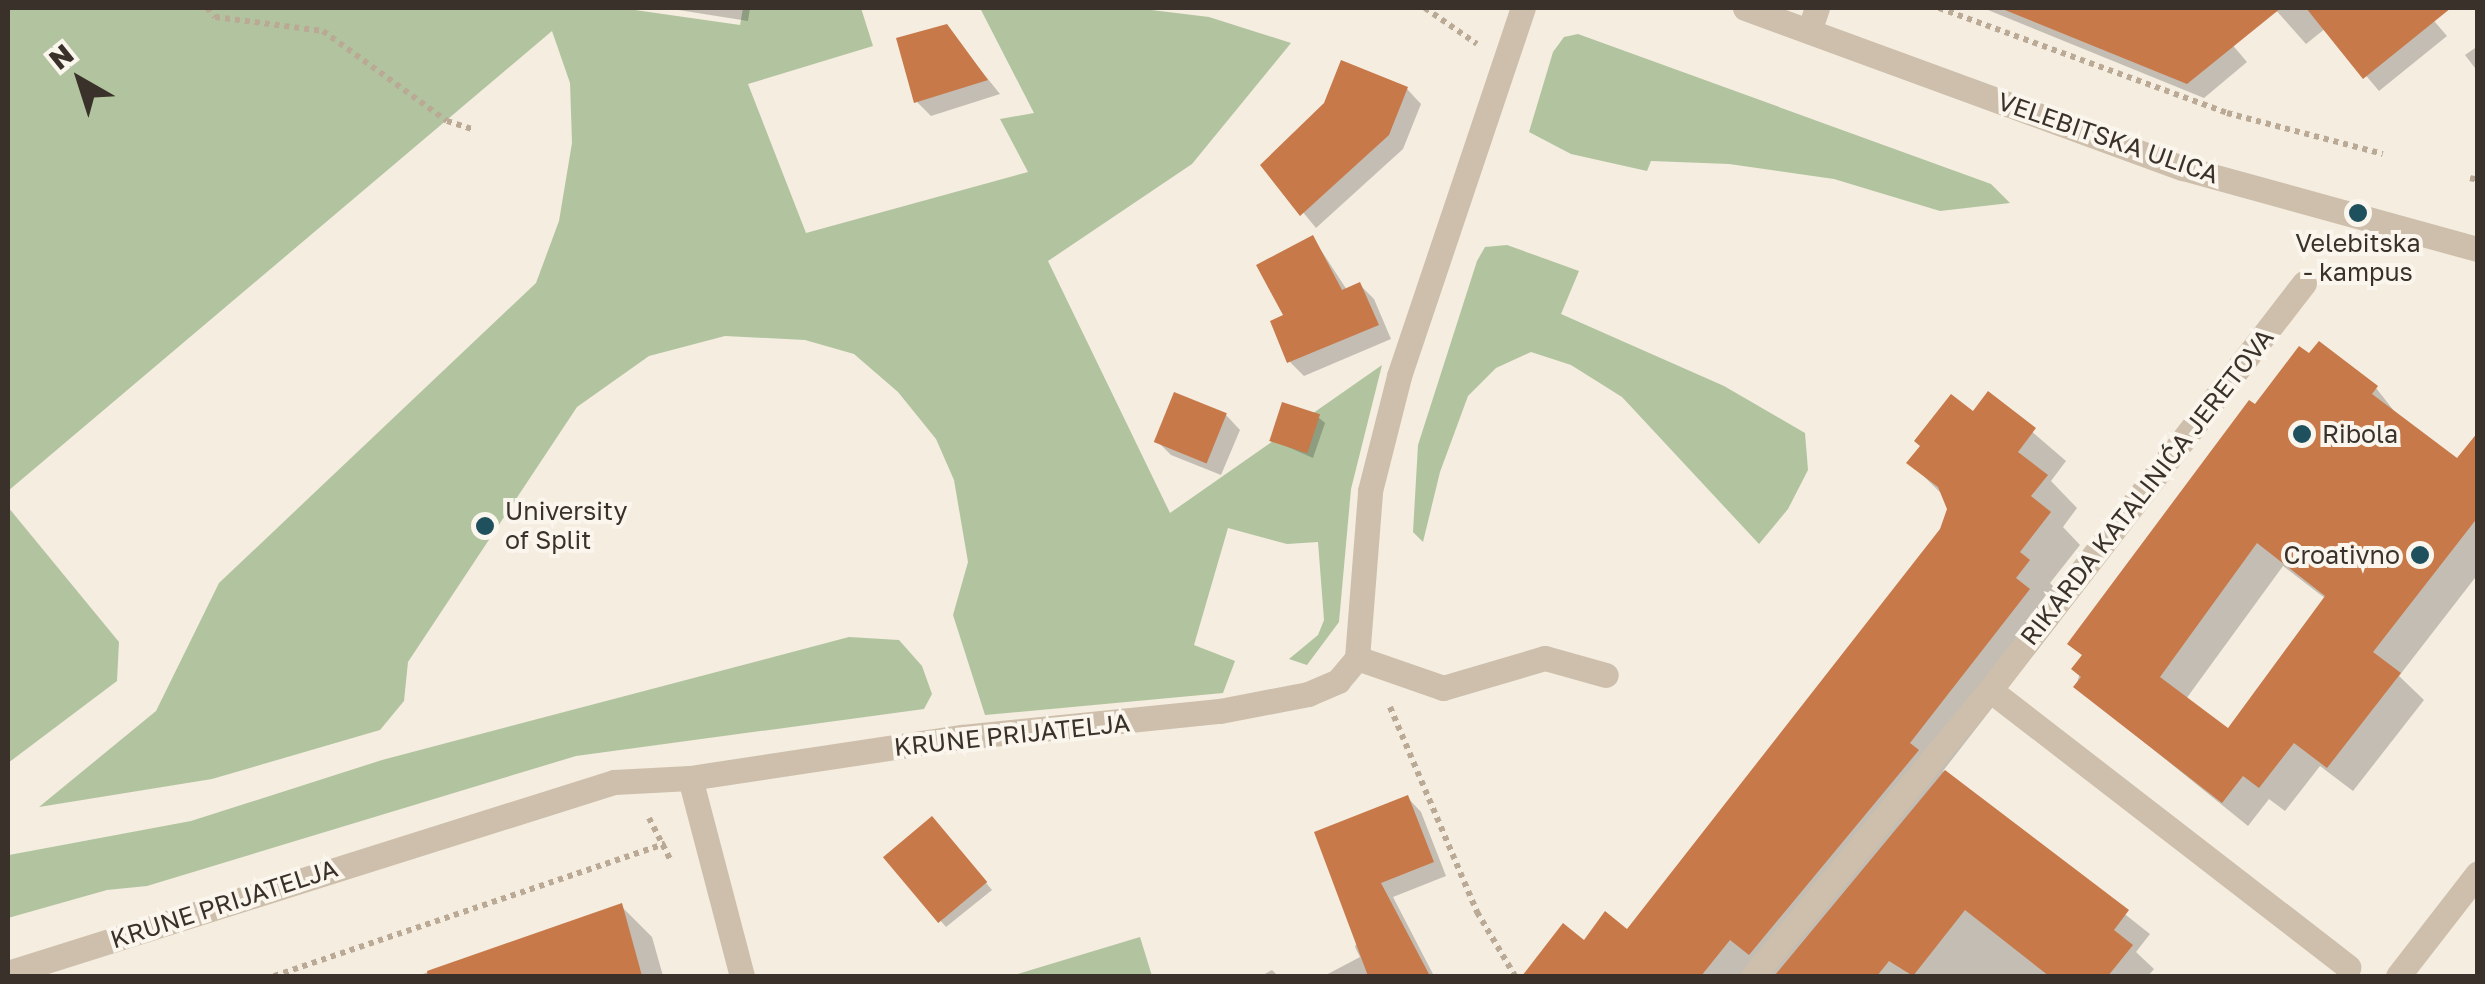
<!DOCTYPE html>
<meta charset="utf-8">
<style>
body{margin:0}
#map{position:relative;width:2485px;height:984px;overflow:hidden;background:#f4ede0;font-family:"Golos Text",sans-serif}
div>[style]{position:absolute}
.green>*{inset:0;background:#b2c49f}
.shadow>*{inset:0;background:#0003}
.building>*{inset:0;background:#c8794a;transform-origin:0 0}
.path>*{height:6px;margin-top:-3px;transform-origin:0;background:repeating-linear-gradient(90deg,#b9a995 0 5px,transparent 0 10px)}
.service>*{height:25px;margin:-12.5px;padding:0 12.5px;transform-origin:12.5px;border-radius:12.5px;background:#cdbfab}
.pedestrian>*{height:25px;margin:-12.5px;padding:0 12.5px;transform-origin:12.5px;border-radius:12.5px;background:#cdbfab}
.minor>*{height:25px;margin:-12.5px;padding:0 12.5px;transform-origin:12.5px;border-radius:12.5px;background:#cdbfab}
.tertiary>*{height:25px;margin:-12.5px;padding:0 12.5px;transform-origin:12.5px;border-radius:12.5px;background:#cdbfab}
.dots>*{width:28px;height:28px;translate:-50% -50%;box-sizing:border-box;border:5px solid #fbf6ed;border-radius:50%}
span{translate:-50% -50%;white-space:nowrap;text-align:center;line-height:1.15;-webkit-text-stroke:8px #fbf6ed;paint-order:stroke}
.street-label{font-size:25px;color:#3a322a}
.poi-label{font-size:25px;color:#3a322a}
.left{translate:0 -50%;text-align:left}
.right{translate:-100% -50%;text-align:right}
.frame{position:absolute;inset:0;border:10px solid #3a322a;pointer-events:none}
.north{position:absolute;left:30px;top:30px;width:100px;height:100px;-webkit-text-stroke:8px #fbf6ed;paint-order:stroke;rotate:321deg;font-size:28px;font-weight:700;line-height:40px;text-align:center;color:#3a322a}
.north::after{content:'';display:block;margin:auto;width:35px;height:45px;background:#3a322a;clip-path:polygon(50% 0,100% 100%,50% 72%,0 100%)}
</style>
<div id="map">
<div class="green">
<div style="clip-path:polygon(8px 8px,621px 8px,740px 25px,743px 8px,861px 8px,873px 46px,748px 84px,806px 233px,1028px 172px,1000px 119px,1034px 113px,980px 8px,1135px 8px,1209px 17px,1291px 43px,1192px 164px,1048px 261px,1170px 513px,1382px 365px,1351px 489px,1339px 622px,1307px 665px,1289px 659px,1318px 635px,1324px 620px,1318px 542px,1287px 544px,1228px 528px,1194px 645px,1235px 661px,1223px 693px,985px 715px,953px 615px,968px 562px,954px 480px,936px 439px,898px 392px,854px 354px,805px 340px,725px 336px,649px 356px,577px 407px,408px 662px,404px 701px,380px 730px,212px 779px,39px 807px,156px 711px,219px 583px,536px 283px,559px 221px,572px 143px,570px 83px,552px 31px,8px 491px)"></div>
<div style="clip-path:polygon(1578px 34px,1991px 184px,2010px 203px,1940px 211px,1834px 179px,1729px 164px,1651px 161px,1647px 171px,1571px 154px,1529px 132px,1553px 52px,1564px 37px)"></div>
<div style="clip-path:polygon(1507px 245px,1579px 271px,1561px 314px,1724px 386px,1805px 433px,1808px 470px,1788px 509px,1759px 544px,1622px 397px,1571px 365px,1531px 352px,1496px 368px,1468px 396px,1440px 472px,1423px 542px,1413px 532px,1418px 445px,1477px 261px,1485px 247px)"></div>
<div style="clip-path:polygon(8px 507px,119px 642px,117px 681px,8px 763px)"></div>
<div style="clip-path:polygon(849px 637px,899px 640px,922px 666px,932px 694px,924px 709px,576px 756px,147px 886px,107px 890px,8px 918px,9px 855px,191px 821px,382px 760px)"></div>
<div style="clip-path:polygon(1140px 937px,1152px 976px,1011px 976px)"></div>
</div>
<div class="shadow">
<div style="clip-path:polygon(666px 8px,750px 8px,748px 21px)"></div>
<div style="clip-path:polygon(1983px 8px,2201px 8px,2247px 62px,2204px 98px)"></div>
<div style="clip-path:polygon(2274px 8px,2423px 8px,2447px 36px,2379px 91px,2326px 28px,2306px 44px)"></div>
<div style="clip-path:polygon(946px 27px,1000px 94px,931px 116px,917px 102px)"></div>
<div style="clip-path:polygon(2478px 46px,2478px 72px,2465px 55px)"></div>
<div style="clip-path:polygon(1407px 89px,1421px 104px,1403px 149px,1316px 228px,1264px 165px)"></div>
<div style="clip-path:polygon(1313px 238px,1347px 290px,1360px 285px,1374px 299px,1391px 339px,1304px 376px,1290px 362px,1286px 316px)"></div>
<div style="clip-path:polygon(evenodd,2376px 388px,2398px 416px,2478px 477px,2478px 574px,2399px 676px,2424px 700px,2353px 791px,2320px 766px,2285px 811px,2269px 799px,2248px 826px,2076px 687px,2084px 657px,2070px 643px,2255px 408px,2376px 388px,2283px 566px,2326px 599px,2229px 732px,2186px 699px,2283px 566px)"></div>
<div style="clip-path:polygon(1988px 394px,2066px 461px,2051px 481px,2077px 508px,2063px 527px,2080px 545px,2050px 583px,2060px 593px,2047px 609px,2059px 622px,1943px 771px,2150px 934px,2136px 952px,2154px 969px,2148px 976px,1772px 976px,1762px 969px,1756px 976px,1525px 976px,1564px 927px,1585px 943px,1628px 932px,1942px 530px,1949px 509px,1945px 497px,1909px 462px,1973px 414px)"></div>
<div style="clip-path:polygon(1226px 415px,1240px 430px,1221px 475px,1171px 455px,1157px 441px)"></div>
<div style="clip-path:polygon(1318px 417px,1325px 423px,1313px 458px,1272px 440px)"></div>
<div style="clip-path:polygon(1408px 798px,1421px 812px,1446px 876px,1393px 897px,1434px 976px,1324px 976px,1360px 957px,1355px 947px)"></div>
<div style="clip-path:polygon(938px 826px,992px 890px,946px 927px,940px 920px)"></div>
<div style="clip-path:polygon(621px 906px,652px 937px,663px 976px,417px 976px)"></div>
<div style="clip-path:polygon(1272px 970px,1278px 976px,1261px 976px)"></div>
</div>
<div class="building">
<div style="clip-path:polygon(2000px 8px,2281px 8px,2187px 84px)"></div>
<div style="clip-path:polygon(2306px 8px,2451px 8px,2363px 79px)"></div>
<div style="clip-path:polygon(947px 24px,988px 80px,914px 103px,896px 38px)"></div>
<div style="clip-path:polygon(1341px 60px,1408px 87px,1389px 135px,1300px 216px,1260px 165px,1324px 103px)"></div>
<div style="clip-path:polygon(1313px 235px,1342px 290px,1360px 282px,1379px 325px,1287px 363px,1270px 321px,1283px 315px,1256px 265px)"></div>
<div style="clip-path:polygon(evenodd,2319px 341px,2378px 386px,2372px 394px,2457px 458px,2478px 432px,2478px 517px,2373px 652px,2401px 673px,2327px 768px,2294px 743px,2259px 788px,2243px 776px,2222px 803px,2073px 687px,2081px 677px,2071px 669px,2082px 655px,2067px 644px,2249px 400px,2255px 404px,2299px 346px,2309px 353px,2319px 341px,2257px 543px,2325px 596px,2228px 728px,2160px 677px,2257px 543px)"></div>
<div style="clip-path:polygon(1988px 391px,2036px 428px,2018px 452px,2048px 475px,2031px 496px,2051px 512px,2020px 552px,2030px 560px,2016px 578px,2030px 589px,1910px 743px,1919px 750px,1749px 955px,1730px 940px,1701px 976px,1522px 976px,1563px 923px,1584px 940px,1605px 911px,1627px 929px,1940px 529px,1947px 509px,1938px 487px,1906px 463px,1920px 446px,1914px 441px,1951px 394px,1973px 411px)"></div>
<div style="left:1174px;top:392px;width:57px;height:54px;rotate:22deg"></div>
<div style="left:1282px;top:402px;width:40px;height:41px;rotate:18deg"></div>
<div style="clip-path:polygon(1945px 770px,2129px 910px,2114px 930px,2133px 945px,2108px 976px,2049px 976px,1965px 910px,1913px 976px,1889px 961px,1877px 976px,1775px 975px)"></div>
<div style="clip-path:polygon(1408px 795px,1434px 862px,1381px 883px,1430px 976px,1368px 976px,1314px 832px)"></div>
<div style="left:932px;top:816px;width:86px;height:64px;rotate:50deg"></div>
<div style="clip-path:polygon(622px 903px,642px 976px,428px 976px,427px 971px)"></div>
</div>
<div class="path">
<div style="left:207px;top:8px;width:12px;rotate:48deg"></div>
<div style="left:215px;top:17px;width:109px;rotate:7.4deg"></div>
<div style="left:323px;top:31px;width:153px;rotate:36deg"></div>
<div style="left:447px;top:121px;width:29px;rotate:18deg"></div>
<div style="left:1425px;top:8px;width:63px;rotate:34.7deg"></div>
<div style="left:1939px;top:8px;width:307px;rotate:20deg"></div>
<div style="left:2227px;top:113px;width:161px;rotate:14.7deg"></div>
<div style="left:2470px;top:178px;width:8px;rotate:14deg"></div>
<div style="left:1390px;top:707px;width:223px;rotate:67deg"></div>
<div style="left:1477px;top:912px;width:74px;rotate:59.3deg"></div>
<div style="left:649px;top:818px;width:46px;rotate:62.9deg"></div>
<div style="left:274px;top:976px;width:413px;rotate:-18.7deg"></div>
</div>
<div class="service">
<div style="left:1357px;top:658px;width:91px;rotate:19.2deg"></div>
<div style="left:1443px;top:688px;width:106px;rotate:-16.4deg"></div>
<div style="left:1545px;top:658px;width:63px;rotate:15.6deg"></div>
<div style="left:690px;top:778px;width:205px;rotate:75.3deg"></div>
</div>
<div class="pedestrian">
<div style="left:1990px;top:690px;width:453px;rotate:37.7deg"></div>
<div style="left:1753px;top:976px;width:371px;rotate:-50.4deg"></div>
<div style="left:1990px;top:690px;width:514px;rotate:-52.35deg"></div>
</div>
<div class="minor">
<div style="left:1809px;top:31px;width:24px;rotate:-71deg"></div>
<div style="left:8px;top:973px;width:635px;rotate:-17.49deg"></div>
<div style="left:614px;top:782px;width:76px;rotate:-3deg"></div>
<div style="left:690px;top:778px;width:275px;rotate:-8.6deg"></div>
<div style="left:962px;top:737px;width:259px;rotate:-5.8deg"></div>
<div style="left:1220px;top:711px;width:90px;rotate:-10.9deg"></div>
<div style="left:1308px;top:694px;width:33px;rotate:-23deg"></div>
<div style="left:1338px;top:681px;width:30px;rotate:-50deg"></div>
<div style="left:1357px;top:658px;width:168px;rotate:-85.5deg"></div>
<div style="left:1370px;top:491px;width:119px;rotate:-75.8deg"></div>
<div style="left:1399px;top:376px;width:388px;rotate:-71.4deg"></div>
</div>
<div class="tertiary">
<div style="left:1745px;top:8px;width:466px;rotate:20.1deg"></div>
<div style="left:2183px;top:168px;width:306px;rotate:15.4deg"></div>
<div style="left:2398px;top:976px;width:130px;rotate:-52.2deg"></div>
</div>
<div class="dots">
<div style="left:2358px;top:213px;background:#1e505d"></div>
<div style="left:2302px;top:434px;background:#1e505d"></div>
<div style="left:485px;top:526px;background:#1e505d"></div>
<div style="left:2420px;top:555px;background:#1e505d"></div>
</div>
<div class="street-label">
<span style="left:2108px;top:138px;rotate:19deg">VELEBITSKA ULICA</span>
<span style="left:2147px;top:487px;rotate:-52deg">RIKARDA KATALINIĆA JERETOVA</span>
<span style="left:1012px;top:735px;rotate:-6deg">KRUNE PRIJATELJA</span>
<span style="left:224px;top:904px;rotate:-18deg">KRUNE PRIJATELJA</span>
</div>
<div class="poi-label">
<span style="left:2358px;top:258px">Velebitska<br>- kampus</span>
<span class="left" style="left:2322px;top:434px">Ribola</span>
<span class="left" style="left:505px;top:526px">University<br>of Split</span>
<span class="right" style="left:2400px;top:555px">Croativno</span>
</div>
<div class="frame"></div>
<div class="north">N</div>
</div>
